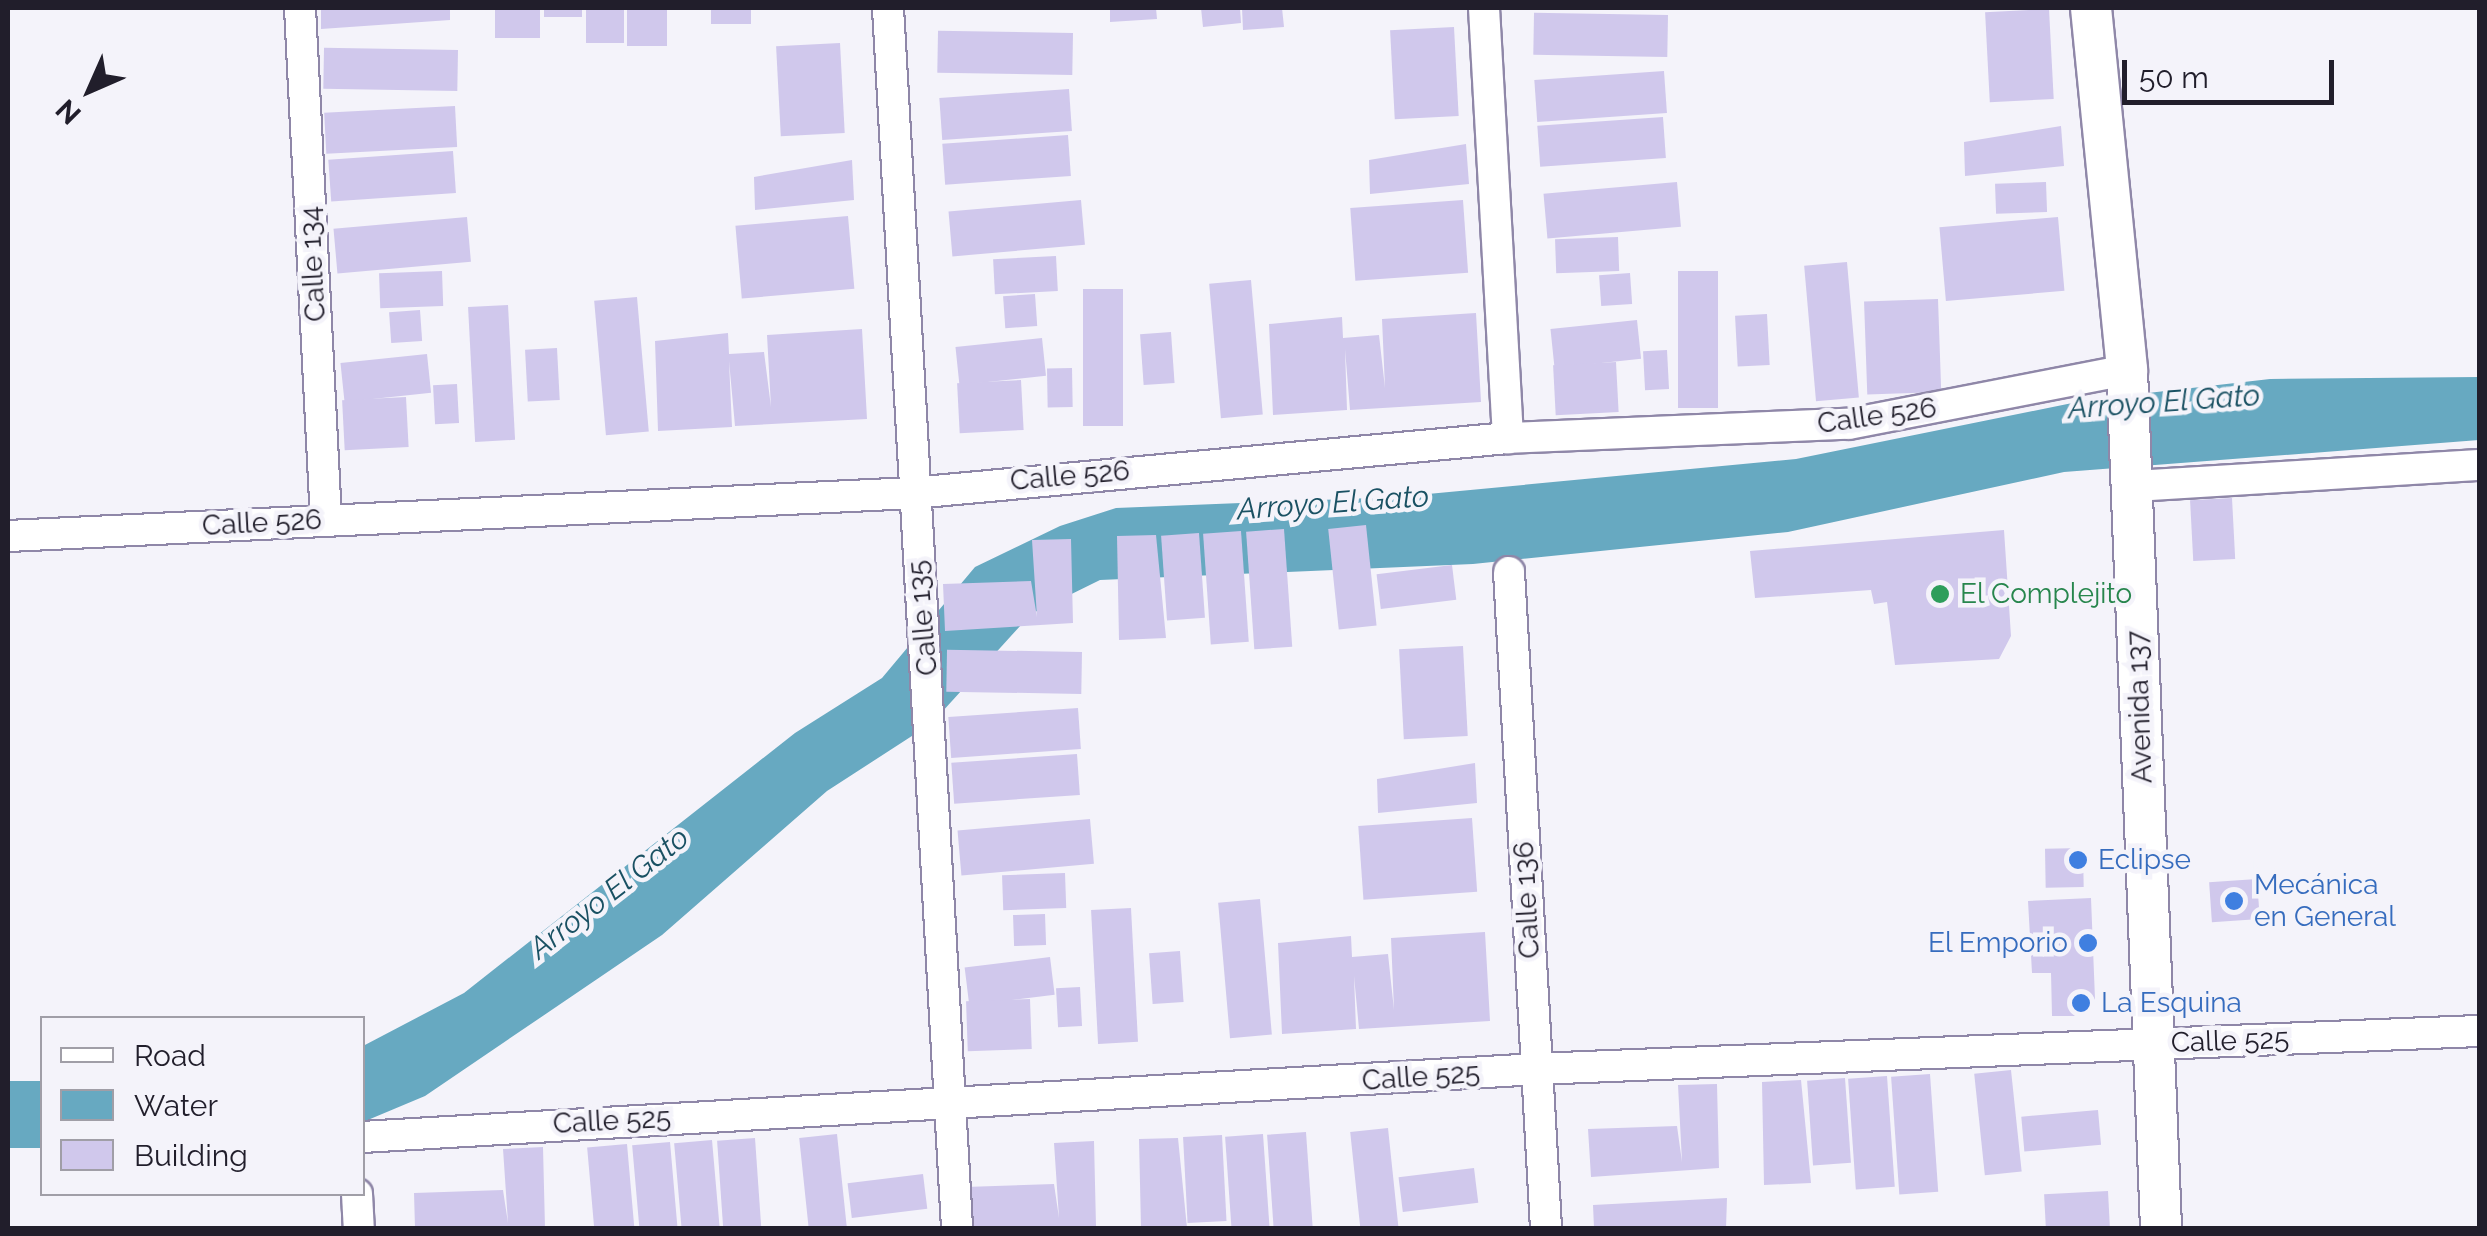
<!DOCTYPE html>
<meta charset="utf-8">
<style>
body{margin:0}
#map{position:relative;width:2487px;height:1236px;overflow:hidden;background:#f4f3fa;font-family:Raleway,sans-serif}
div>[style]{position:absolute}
.water>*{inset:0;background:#67a9c1;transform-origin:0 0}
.building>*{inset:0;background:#d0c8ec;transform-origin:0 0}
.roads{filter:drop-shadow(2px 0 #8f87a8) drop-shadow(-2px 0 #8f87a8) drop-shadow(0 2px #8f87a8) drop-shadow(0 -2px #8f87a8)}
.minor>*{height:30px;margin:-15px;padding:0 15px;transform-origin:15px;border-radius:15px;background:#fff}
.tertiary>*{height:40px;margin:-20px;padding:0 20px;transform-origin:20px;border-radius:20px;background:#fff}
.dots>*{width:28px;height:28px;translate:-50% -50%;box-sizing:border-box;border:5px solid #f4f3fa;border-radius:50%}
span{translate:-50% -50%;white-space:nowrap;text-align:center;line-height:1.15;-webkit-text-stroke:9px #f4f3fa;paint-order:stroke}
.street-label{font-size:28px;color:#211e2b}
.leisure-label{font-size:28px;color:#27864d}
.left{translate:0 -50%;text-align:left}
.shop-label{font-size:28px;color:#366cbe}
.right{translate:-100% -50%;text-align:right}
.water-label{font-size:30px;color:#1a5163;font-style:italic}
.frame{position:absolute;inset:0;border:10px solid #211e2b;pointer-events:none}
.legend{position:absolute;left:40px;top:1016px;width:325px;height:180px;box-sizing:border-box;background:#f4f3fa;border:2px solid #a09ea7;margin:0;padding:12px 18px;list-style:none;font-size:30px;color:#211e2b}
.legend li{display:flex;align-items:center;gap:20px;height:50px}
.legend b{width:50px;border:2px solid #a09ea7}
.north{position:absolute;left:40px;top:40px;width:100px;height:100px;-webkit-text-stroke:8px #f4f3fa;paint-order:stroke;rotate:225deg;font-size:28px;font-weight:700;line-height:40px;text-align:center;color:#211e2b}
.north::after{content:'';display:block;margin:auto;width:35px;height:45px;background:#211e2b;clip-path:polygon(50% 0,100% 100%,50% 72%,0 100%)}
.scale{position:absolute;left:2122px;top:60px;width:212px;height:45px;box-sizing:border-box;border:5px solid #211e2b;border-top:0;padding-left:12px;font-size:30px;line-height:35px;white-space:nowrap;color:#211e2b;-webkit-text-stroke:8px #f4f3fa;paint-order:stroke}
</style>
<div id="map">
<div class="water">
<div style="clip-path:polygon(2479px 377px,2479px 440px,2064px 472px,1788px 532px,1473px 564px,1100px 580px,1031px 614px,932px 723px,827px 791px,662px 935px,425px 1096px,363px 1122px,363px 1046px,464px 993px,795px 733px,882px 678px,975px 567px,1060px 526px,1116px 508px,1396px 497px,1796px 459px,2087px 400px,2270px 379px)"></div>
<div style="left:42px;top:1081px;width:67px;height:34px;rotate:90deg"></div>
</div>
<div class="building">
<div style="clip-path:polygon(321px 8px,450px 8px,450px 20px,321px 29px)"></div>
<div style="left:495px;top:8px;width:45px;height:30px"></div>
<div style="left:544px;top:8px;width:38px;height:9px"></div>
<div style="left:586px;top:8px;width:38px;height:35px"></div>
<div style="left:627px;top:8px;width:40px;height:38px"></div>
<div style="left:711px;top:8px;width:40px;height:16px"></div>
<div style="clip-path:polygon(1110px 8px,1156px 8px,1157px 19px,1110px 22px)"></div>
<div style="clip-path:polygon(1201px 8px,1240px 8px,1241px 23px,1203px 27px)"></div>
<div style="clip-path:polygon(1242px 8px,1282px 8px,1284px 27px,1243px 30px)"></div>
<div style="left:2049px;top:9px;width:90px;height:64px;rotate:87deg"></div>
<div style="left:1668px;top:15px;width:42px;height:134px;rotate:91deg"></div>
<div style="left:1454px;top:27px;width:89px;height:64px;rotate:87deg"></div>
<div style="left:1073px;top:33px;width:42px;height:135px;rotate:91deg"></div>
<div style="left:840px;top:43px;width:90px;height:64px;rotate:87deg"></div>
<div style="left:458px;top:50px;width:41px;height:134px;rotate:91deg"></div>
<div style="left:1664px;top:71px;width:42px;height:130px;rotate:86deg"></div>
<div style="left:1069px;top:89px;width:42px;height:130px;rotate:86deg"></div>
<div style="left:455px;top:106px;width:41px;height:131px;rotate:87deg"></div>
<div style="left:1663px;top:117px;width:41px;height:126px;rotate:86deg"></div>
<div style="clip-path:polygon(2061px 126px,2064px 166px,1965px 176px,1964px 142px)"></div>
<div style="left:1068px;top:135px;width:41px;height:126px;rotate:86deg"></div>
<div style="clip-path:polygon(1466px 144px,1469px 184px,1370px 194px,1369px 160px)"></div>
<div style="left:453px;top:151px;width:42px;height:125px;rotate:86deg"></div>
<div style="clip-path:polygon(852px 160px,854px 200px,755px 210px,754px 177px)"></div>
<div style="left:1677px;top:182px;width:45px;height:134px;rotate:85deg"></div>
<div style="left:2046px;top:182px;width:30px;height:51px;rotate:88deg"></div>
<div style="left:1081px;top:200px;width:45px;height:133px;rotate:85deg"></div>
<div style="left:1463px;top:200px;width:73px;height:113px;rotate:86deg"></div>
<div style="left:848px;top:216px;width:73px;height:113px;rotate:85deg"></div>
<div style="left:467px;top:217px;width:45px;height:134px;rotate:85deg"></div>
<div style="left:2058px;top:217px;width:74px;height:119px;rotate:85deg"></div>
<div style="left:1618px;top:237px;width:34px;height:63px;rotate:88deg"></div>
<div style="left:1056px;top:256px;width:35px;height:63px;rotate:87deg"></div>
<div style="left:1847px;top:262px;width:136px;height:43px;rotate:85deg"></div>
<div style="left:442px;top:271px;width:35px;height:63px;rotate:88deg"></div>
<div style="left:1678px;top:271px;width:40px;height:137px"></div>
<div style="left:1630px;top:273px;width:31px;height:31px;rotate:86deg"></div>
<div style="left:1251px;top:280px;width:135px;height:42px;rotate:85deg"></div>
<div style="left:1083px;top:289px;width:40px;height:137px"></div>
<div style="left:1035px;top:294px;width:32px;height:32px;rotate:86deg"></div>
<div style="left:637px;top:297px;width:135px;height:43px;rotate:85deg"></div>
<div style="left:1938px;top:299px;width:93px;height:74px;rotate:88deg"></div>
<div style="left:508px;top:305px;width:135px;height:40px;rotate:87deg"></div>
<div style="left:420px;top:310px;width:31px;height:31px;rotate:86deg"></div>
<div style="clip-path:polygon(1476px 313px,1481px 402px,1350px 410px,1345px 349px,1347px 410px,1273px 415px,1269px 324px,1342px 317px,1343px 338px,1379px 335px,1385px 388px,1382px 319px)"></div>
<div style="left:1767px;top:314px;width:51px;height:32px;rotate:87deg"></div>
<div style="left:1637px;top:320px;width:39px;height:87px;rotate:84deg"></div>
<div style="clip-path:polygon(862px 329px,867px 419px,735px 426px,729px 361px,732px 427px,658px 431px,655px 341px,728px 333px,729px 354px,764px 352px,771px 407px,767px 335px)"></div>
<div style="left:1171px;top:332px;width:51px;height:31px;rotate:86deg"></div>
<div style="left:1042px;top:338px;width:38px;height:87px;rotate:84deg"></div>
<div style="left:557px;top:348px;width:52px;height:32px;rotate:87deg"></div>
<div style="left:1667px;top:350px;width:39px;height:24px;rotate:87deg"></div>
<div style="left:427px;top:354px;width:39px;height:87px;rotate:84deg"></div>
<div style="left:1616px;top:362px;width:50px;height:63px;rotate:87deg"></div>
<div style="left:1072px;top:368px;width:39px;height:25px;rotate:89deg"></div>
<div style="left:1021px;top:380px;width:50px;height:64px;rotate:87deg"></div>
<div style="left:457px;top:384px;width:39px;height:24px;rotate:87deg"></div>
<div style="left:406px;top:397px;width:50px;height:64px;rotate:87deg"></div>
<div style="left:2232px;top:498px;width:61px;height:42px;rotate:87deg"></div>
<div style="left:1366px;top:525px;width:101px;height:38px;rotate:84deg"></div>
<div style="left:1284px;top:529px;width:118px;height:38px;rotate:86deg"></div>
<div style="clip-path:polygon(2004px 530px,2011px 636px,1999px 659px,1895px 665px,1887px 602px,1874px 604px,1871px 590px,1755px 598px,1750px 551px)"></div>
<div style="left:1241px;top:531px;width:111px;height:38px;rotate:86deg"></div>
<div style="left:1199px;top:533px;width:85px;height:38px;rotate:86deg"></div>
<div style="clip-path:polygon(1156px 535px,1166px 638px,1119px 640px,1117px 536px)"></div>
<div style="clip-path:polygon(1071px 539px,1073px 623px,945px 631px,943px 584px,1031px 581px,1037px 617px,1032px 540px)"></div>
<div style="left:1452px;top:565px;width:35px;height:76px;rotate:83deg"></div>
<div style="left:1463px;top:646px;width:90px;height:64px;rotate:87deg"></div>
<div style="left:1082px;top:652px;width:42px;height:135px;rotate:91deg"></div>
<div style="left:1078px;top:708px;width:41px;height:130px;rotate:86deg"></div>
<div style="left:1077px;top:754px;width:41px;height:126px;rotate:86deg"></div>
<div style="clip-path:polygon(1475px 763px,1477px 803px,1378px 813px,1377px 779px)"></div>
<div style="left:1472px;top:818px;width:74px;height:114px;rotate:86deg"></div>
<div style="left:1090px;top:819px;width:45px;height:133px;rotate:85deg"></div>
<div style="left:2083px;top:848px;width:39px;height:38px;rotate:89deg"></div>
<div style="left:1065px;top:873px;width:35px;height:63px;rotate:88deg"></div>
<div style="left:2257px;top:879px;width:40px;height:48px;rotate:86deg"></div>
<div style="clip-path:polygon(2091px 898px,2095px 999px,2074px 1016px,2052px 1016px,2051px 973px,2032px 973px,2028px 901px)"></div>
<div style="left:1260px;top:899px;width:136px;height:42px;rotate:85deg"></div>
<div style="left:1131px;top:908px;width:134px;height:40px;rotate:87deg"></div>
<div style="left:1045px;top:914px;width:31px;height:32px;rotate:88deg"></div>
<div style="clip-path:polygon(1485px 932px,1490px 1021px,1359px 1029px,1354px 976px,1356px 1029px,1282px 1034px,1278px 943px,1351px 936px,1352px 957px,1388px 954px,1394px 1010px,1391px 938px)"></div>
<div style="left:1180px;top:951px;width:51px;height:31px;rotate:86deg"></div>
<div style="left:1050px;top:957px;width:38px;height:86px;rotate:83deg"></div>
<div style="left:1080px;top:987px;width:39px;height:24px;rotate:87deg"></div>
<div style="left:1030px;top:999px;width:50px;height:64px;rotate:88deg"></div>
<div style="left:2011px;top:1070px;width:102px;height:37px;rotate:84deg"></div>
<div style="left:1930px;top:1074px;width:118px;height:39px;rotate:86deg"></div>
<div style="left:1887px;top:1076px;width:111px;height:39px;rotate:86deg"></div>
<div style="left:1845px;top:1078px;width:85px;height:38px;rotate:86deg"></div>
<div style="clip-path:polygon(1801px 1080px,1811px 1183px,1764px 1185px,1762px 1082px)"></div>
<div style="clip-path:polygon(1717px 1084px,1719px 1168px,1591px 1177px,1588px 1129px,1677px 1126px,1682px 1162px,1678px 1085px)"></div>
<div style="left:2098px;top:1110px;width:35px;height:77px;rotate:85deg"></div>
<div style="left:1388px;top:1128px;width:100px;height:38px;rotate:84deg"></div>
<div style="left:1306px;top:1132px;width:96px;height:39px;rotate:86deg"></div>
<div style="left:837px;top:1134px;width:95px;height:38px;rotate:84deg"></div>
<div style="left:1263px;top:1134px;width:94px;height:38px;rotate:86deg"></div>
<div style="left:1222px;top:1135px;width:86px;height:39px;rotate:87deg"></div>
<div style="left:755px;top:1138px;width:90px;height:38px;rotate:86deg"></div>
<div style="clip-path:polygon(1178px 1138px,1187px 1228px,1141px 1228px,1139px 1139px)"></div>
<div style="left:712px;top:1140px;width:88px;height:38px;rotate:85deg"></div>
<div style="clip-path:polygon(1094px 1141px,1096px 1226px,967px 1228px,965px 1187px,1054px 1184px,1059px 1218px,1054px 1143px)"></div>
<div style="left:670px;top:1142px;width:85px;height:38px;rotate:85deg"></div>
<div style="left:627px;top:1144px;width:84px;height:40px;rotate:85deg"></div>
<div style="clip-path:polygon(543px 1147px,545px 1228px,415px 1228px,414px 1193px,503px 1190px,508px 1223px,503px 1149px)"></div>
<div style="left:1474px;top:1168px;width:35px;height:76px;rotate:83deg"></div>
<div style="left:923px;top:1174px;width:35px;height:76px;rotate:83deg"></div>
<div style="left:2108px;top:1191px;width:37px;height:64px;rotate:87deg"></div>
<div style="clip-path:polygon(1727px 1198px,1726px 1228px,1594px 1228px,1593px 1205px)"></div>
</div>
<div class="roads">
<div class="minor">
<div style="left:300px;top:8px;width:513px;rotate:87.09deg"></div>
<div style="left:888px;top:8px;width:1222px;rotate:86.76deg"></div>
<div style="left:1484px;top:8px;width:431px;rotate:86.8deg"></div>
<div style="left:2133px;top:486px;width:348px;rotate:-3.5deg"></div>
<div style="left:8px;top:536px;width:906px;rotate:-2.72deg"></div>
<div style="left:913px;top:493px;width:598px;rotate:-5.28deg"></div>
<div style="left:1508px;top:438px;width:341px;rotate:-2.4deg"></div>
<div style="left:1849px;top:424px;width:283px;rotate:-11deg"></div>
<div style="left:1509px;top:572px;width:657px;rotate:86.77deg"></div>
<div style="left:362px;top:1137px;width:1176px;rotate:-3.31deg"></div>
<div style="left:1536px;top:1069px;width:945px;rotate:-2.31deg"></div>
<div style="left:357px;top:1194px;width:34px;rotate:87deg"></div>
</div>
<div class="tertiary">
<div style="left:2091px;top:8px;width:364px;rotate:84.3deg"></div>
<div style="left:2127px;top:370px;width:859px;rotate:87.73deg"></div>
</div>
</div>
<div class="dots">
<div style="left:1940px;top:594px;background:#2e9e5b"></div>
<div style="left:2078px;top:860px;background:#3f7fe0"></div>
<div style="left:2234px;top:901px;background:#3f7fe0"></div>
<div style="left:2088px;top:943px;background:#3f7fe0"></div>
<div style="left:2081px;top:1003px;background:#3f7fe0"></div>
</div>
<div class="street-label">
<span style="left:313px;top:264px;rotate:-93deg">Calle 134</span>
<span style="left:1877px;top:416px;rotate:-8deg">Calle 526</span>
<span style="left:1070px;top:476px;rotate:-5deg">Calle 526</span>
<span style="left:262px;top:523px;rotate:-3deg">Calle 526</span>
<span style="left:923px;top:618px;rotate:-95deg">Calle 135</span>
<span style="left:2140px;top:707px;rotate:-92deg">Avenida 137</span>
<span style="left:1527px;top:900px;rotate:-93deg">Calle 136</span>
<span style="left:2230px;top:1041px;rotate:-2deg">Calle 525</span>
<span style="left:1421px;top:1077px;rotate:-4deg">Calle 525</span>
<span style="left:612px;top:1121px;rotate:-3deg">Calle 525</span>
</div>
<div class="leisure-label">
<span class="left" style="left:1960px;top:594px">El Complejito</span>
</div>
<div class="shop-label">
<span class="left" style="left:2098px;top:860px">Eclipse</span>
<span class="left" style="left:2254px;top:901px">Mecánica<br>en General</span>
<span class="right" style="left:2068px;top:943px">El Emporio</span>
<span class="left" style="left:2101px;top:1003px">La Esquina</span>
</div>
<div class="water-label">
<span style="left:2164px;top:402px;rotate:-4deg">Arroyo El Gato</span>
<span style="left:1333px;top:503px;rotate:-4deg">Arroyo El Gato</span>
<span style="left:609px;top:893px;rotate:-38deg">Arroyo El Gato</span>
</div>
<div class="frame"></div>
<ul class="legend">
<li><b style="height:12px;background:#fff"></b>Road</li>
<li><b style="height:28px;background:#67a9c1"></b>Water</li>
<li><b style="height:28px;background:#d0c8ec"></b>Building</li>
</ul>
<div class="north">N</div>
<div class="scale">50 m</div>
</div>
